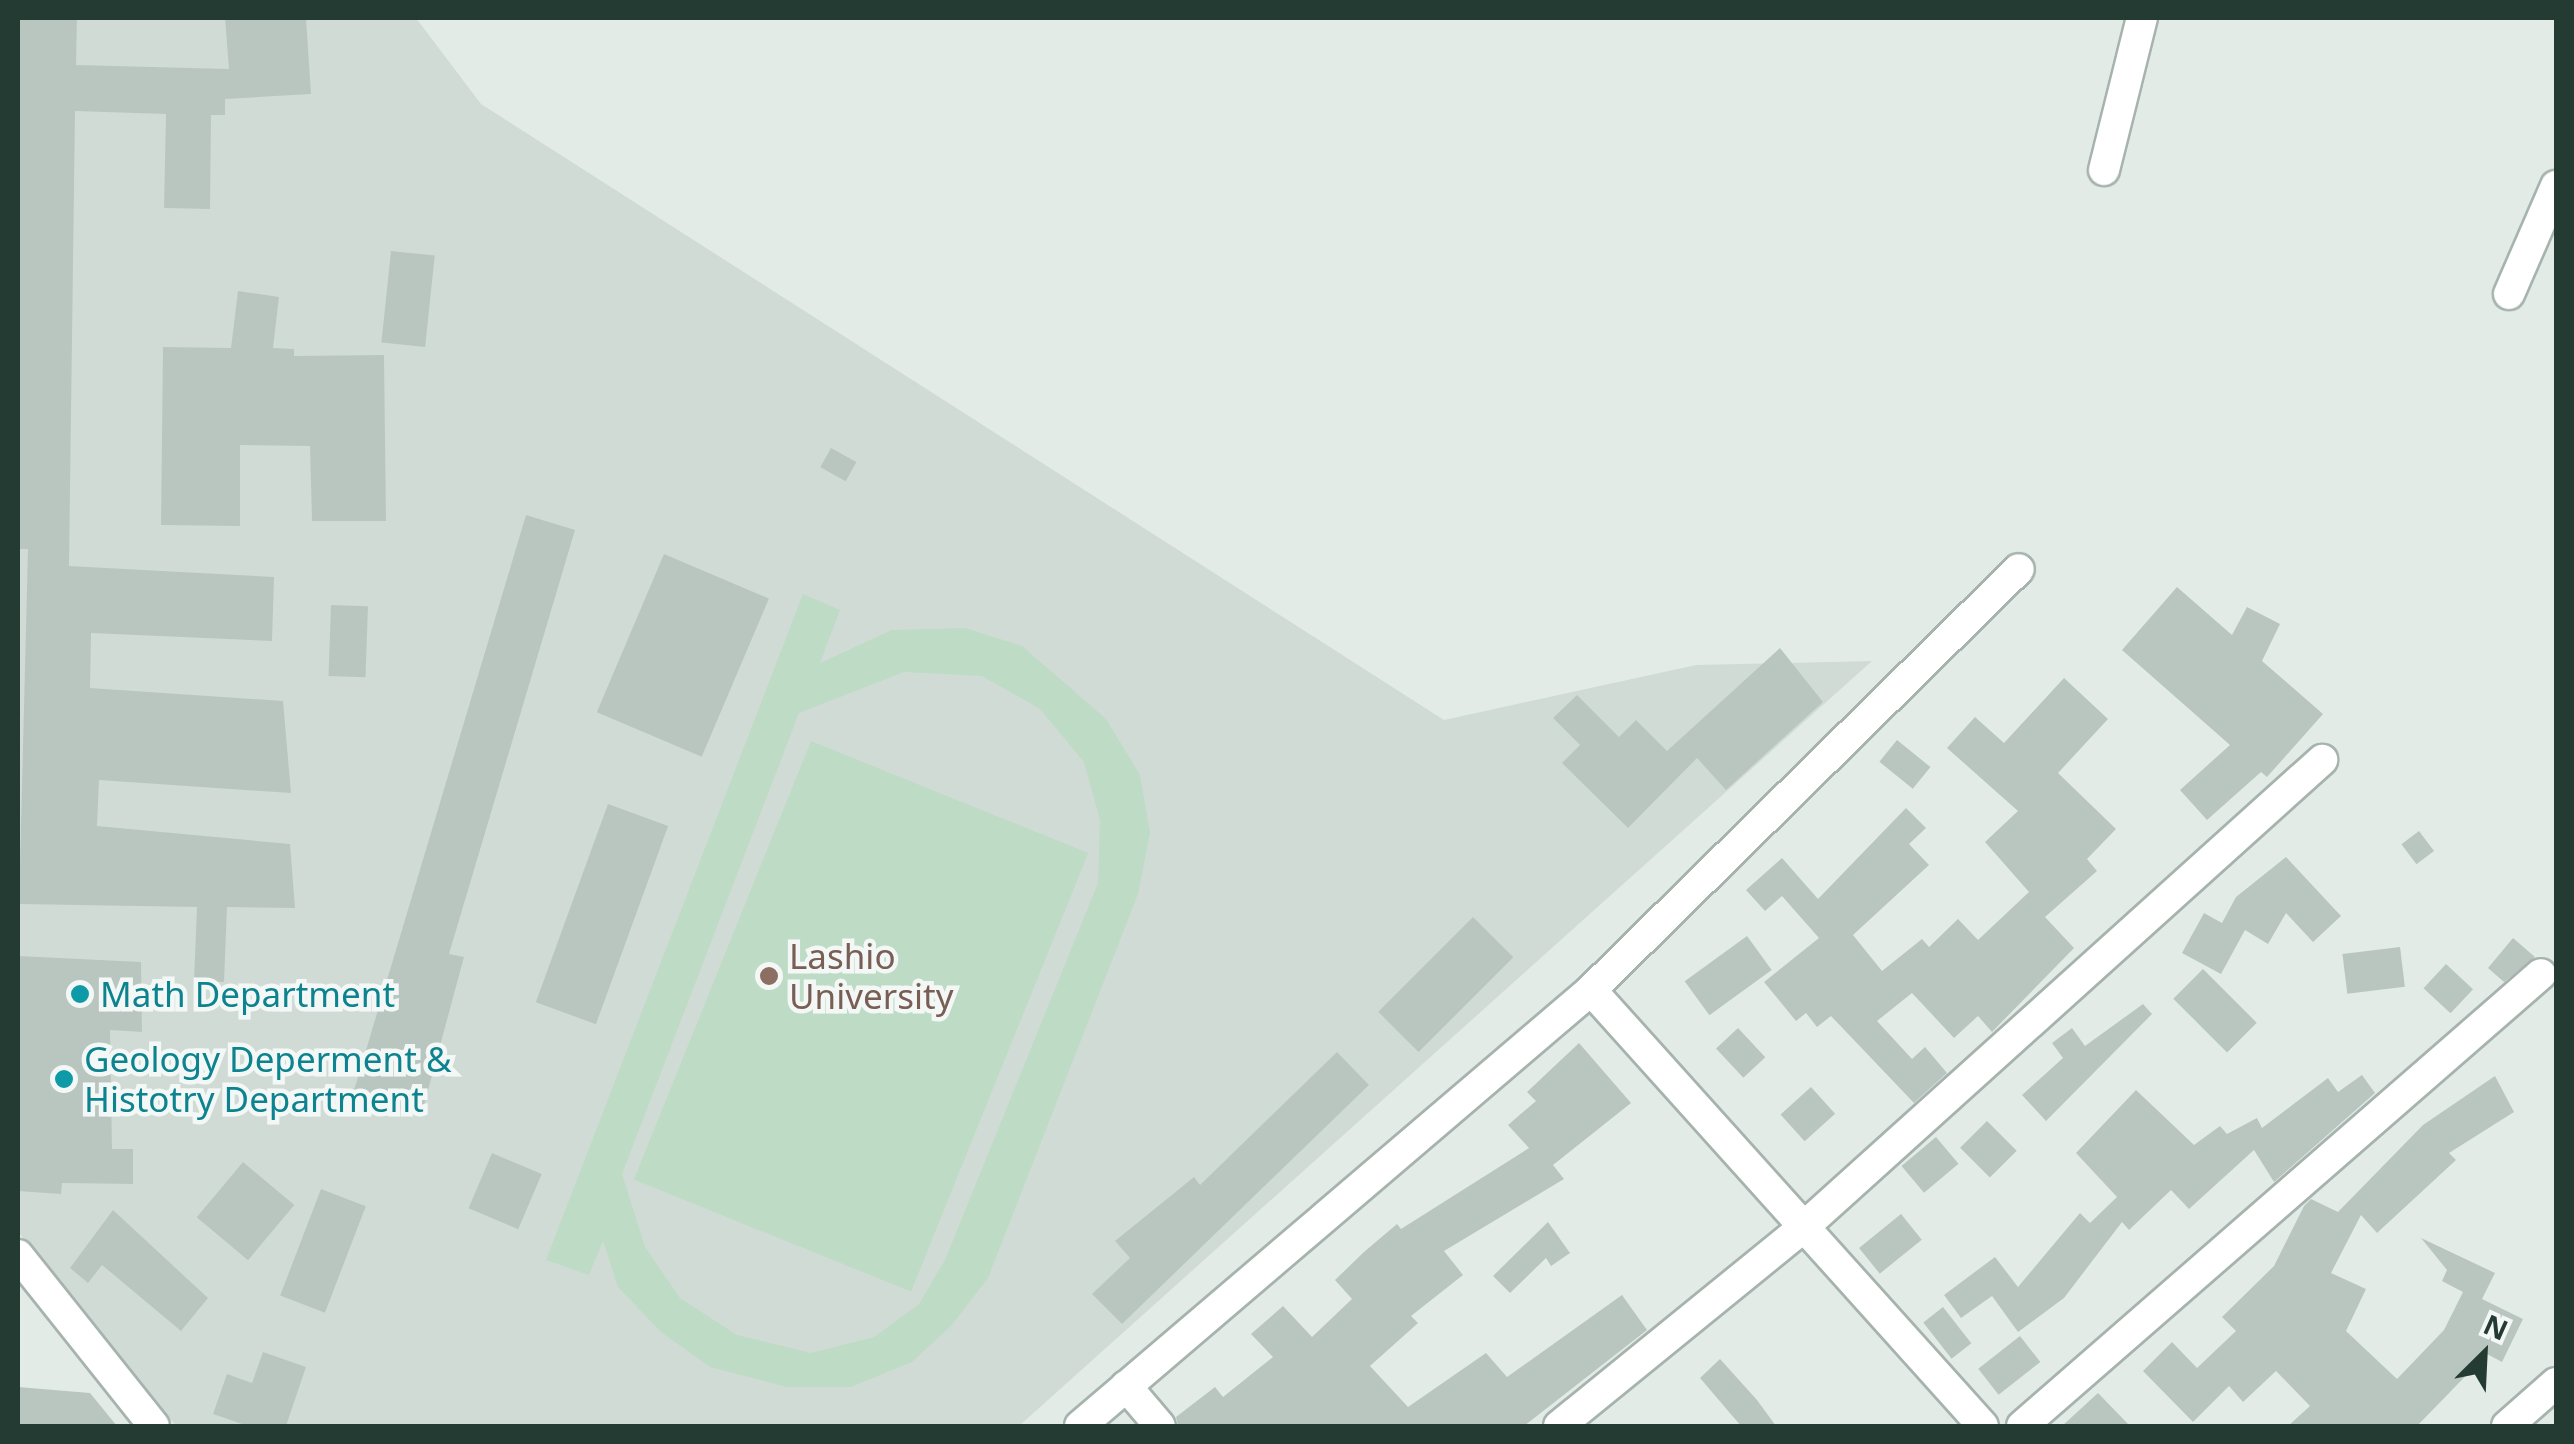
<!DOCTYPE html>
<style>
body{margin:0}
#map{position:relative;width:2574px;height:1444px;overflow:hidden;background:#e3ebe7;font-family:"Noto Sans",sans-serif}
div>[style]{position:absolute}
.built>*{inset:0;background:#d1dbd6}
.green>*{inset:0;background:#bedbc5;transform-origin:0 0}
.building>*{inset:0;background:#b9c6c0;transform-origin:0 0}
.roads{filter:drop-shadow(2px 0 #a6b3ae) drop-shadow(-2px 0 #a6b3ae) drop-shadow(0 2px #a6b3ae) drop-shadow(0 -2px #a6b3ae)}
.minor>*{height:30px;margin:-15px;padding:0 15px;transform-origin:15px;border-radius:15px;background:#fff}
.dots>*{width:28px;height:28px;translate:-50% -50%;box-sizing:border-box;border:5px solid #f3f8f6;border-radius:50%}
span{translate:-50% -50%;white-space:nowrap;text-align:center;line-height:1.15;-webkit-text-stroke:9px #f3f8f6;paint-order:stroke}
.education-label{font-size:35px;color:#785e54}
.left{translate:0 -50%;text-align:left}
.culture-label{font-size:35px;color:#0d838f}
.frame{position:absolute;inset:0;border:20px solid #243b34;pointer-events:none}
.north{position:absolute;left:2434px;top:1304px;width:100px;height:100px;-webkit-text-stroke:8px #f3f8f6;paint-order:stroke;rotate:24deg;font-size:28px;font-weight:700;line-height:40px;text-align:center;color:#243b34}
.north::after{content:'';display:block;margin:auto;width:35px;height:45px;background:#243b34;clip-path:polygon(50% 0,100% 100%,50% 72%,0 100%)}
</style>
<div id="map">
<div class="built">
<div style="clip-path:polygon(18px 18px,416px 18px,481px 104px,1444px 720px,1696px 665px,1872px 661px,1019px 1426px,176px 1426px,18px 1232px)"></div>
</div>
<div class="green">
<div style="clip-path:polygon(evenodd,803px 594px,840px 610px,820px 663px,892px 630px,965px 628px,1022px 646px,1106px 719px,1140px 775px,1150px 833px,1138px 894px,988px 1278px,952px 1325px,912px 1362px,851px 1387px,787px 1387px,710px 1367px,661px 1332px,618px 1287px,603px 1241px,589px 1275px,546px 1260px,803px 594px,904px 672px,982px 676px,1040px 709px,1084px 762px,1100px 820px,1098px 883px,945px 1260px,919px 1304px,874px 1337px,811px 1353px,737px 1335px,680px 1298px,645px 1247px,622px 1174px,799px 713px,904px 672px)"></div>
<div style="left:811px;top:741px;width:299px;height:473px;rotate:22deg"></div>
</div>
<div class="building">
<div style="clip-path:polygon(18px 18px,77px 18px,76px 65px,229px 69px,225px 18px,306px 18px,311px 94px,225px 99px,225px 115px,211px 115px,210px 209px,164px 208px,166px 114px,75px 111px,69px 566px,274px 577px,272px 641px,91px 633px,90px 688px,283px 701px,291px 793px,99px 780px,97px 826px,290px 844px,295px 908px,227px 907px,224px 982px,194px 981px,197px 907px,19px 904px,28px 549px,18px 549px)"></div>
<div style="left:391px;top:251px;width:44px;height:92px;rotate:6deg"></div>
<div style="clip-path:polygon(238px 291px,279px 297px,273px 348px,294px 349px,294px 356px,384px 355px,386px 521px,312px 521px,310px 446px,240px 445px,240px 526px,161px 525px,163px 347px,231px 348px)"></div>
<div style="left:831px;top:448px;width:29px;height:22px;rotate:29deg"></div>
<div style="clip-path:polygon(526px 515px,575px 530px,449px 954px,464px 957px,421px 1116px,352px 1097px)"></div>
<div style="left:664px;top:554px;width:114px;height:172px;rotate:23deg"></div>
<div style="clip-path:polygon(2177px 587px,2232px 635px,2247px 607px,2280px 624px,2262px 661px,2323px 714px,2267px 777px,2261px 772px,2207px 820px,2180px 790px,2230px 745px,2122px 650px)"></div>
<div style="left:331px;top:605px;width:37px;height:71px;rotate:2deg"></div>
<div style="clip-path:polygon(1780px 648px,1823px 702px,1726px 790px,1697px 758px,1628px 828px,1562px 763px,1580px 745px,1553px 718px,1577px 695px,1619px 737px,1636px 720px,1667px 751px)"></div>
<div style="clip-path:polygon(2064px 678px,2108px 719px,2058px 773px,2116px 829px,2087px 859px,2097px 871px,2045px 917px,2074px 948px,1992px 1032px,1978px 1016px,1954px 1038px,1912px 993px,1877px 1021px,1912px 1059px,1925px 1047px,1947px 1073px,1914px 1103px,1831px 1016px,1817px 1027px,1806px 1013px,1796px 1021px,1764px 982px,1819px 938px,1782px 896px,1765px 911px,1746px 890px,1782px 858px,1818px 899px,1906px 808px,1926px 828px,1909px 844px,1929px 865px,1853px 935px,1882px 971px,1922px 939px,1929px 947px,1958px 919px,1978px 940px,2029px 892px,1985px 842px,2018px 811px,1947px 748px,1975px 717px,2004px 743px)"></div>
<div style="left:1897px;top:740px;width:43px;height:28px;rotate:39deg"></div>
<div style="left:608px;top:804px;width:64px;height:211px;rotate:20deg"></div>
<div style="left:2419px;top:831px;width:25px;height:22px;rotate:53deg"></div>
<div style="clip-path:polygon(2286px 857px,2341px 916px,2313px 942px,2286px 913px,2268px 944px,2245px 930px,2221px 974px,2182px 953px,2204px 913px,2222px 923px,2236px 897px)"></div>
<div style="left:1473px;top:917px;width:57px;height:134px;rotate:45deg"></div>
<div style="left:1747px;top:936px;width:42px;height:77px;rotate:54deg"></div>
<div style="clip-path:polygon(2513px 938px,2535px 957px,2504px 982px,2488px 968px)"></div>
<div style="left:2400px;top:947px;width:40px;height:58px;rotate:83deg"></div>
<div style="clip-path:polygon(18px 956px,141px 962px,142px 1032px,110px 1030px,112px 1149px,133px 1149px,133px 1184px,62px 1183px,61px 1194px,18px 1191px)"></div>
<div style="left:2446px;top:964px;width:37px;height:33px;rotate:43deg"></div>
<div style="left:2203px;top:969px;width:76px;height:42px;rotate:45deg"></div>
<div style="clip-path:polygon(2143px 1004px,2152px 1014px,2046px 1121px,2022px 1095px,2063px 1058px,2052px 1043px,2072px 1028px,2085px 1046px)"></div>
<div style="left:1738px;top:1028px;width:40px;height:30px;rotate:47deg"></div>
<div style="clip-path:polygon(1579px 1043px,1631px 1103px,1553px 1165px,1564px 1179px,1444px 1251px,1463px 1275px,1411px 1316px,1418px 1323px,1370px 1366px,1408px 1407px,1486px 1353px,1507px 1377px,1622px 1295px,1647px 1330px,1524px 1426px,1178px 1426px,1176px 1417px,1215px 1387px,1223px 1397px,1273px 1357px,1251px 1334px,1283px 1306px,1312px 1337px,1352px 1299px,1335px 1280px,1364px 1252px,1397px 1224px,1401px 1229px,1529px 1148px,1508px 1125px,1536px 1101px,1527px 1092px)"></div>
<div style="clip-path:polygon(1337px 1052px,1369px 1085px,1122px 1324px,1092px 1294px,1130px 1258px,1115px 1241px,1194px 1177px,1200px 1185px)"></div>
<div style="clip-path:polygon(2362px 1075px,2375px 1093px,2274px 1182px,2254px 1150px,2189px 1209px,2171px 1190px,2129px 1230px,2122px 1222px,2064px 1298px,2018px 1332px,1992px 1296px,1961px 1318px,1944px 1295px,1995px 1257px,2018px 1287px,2080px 1213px,2090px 1223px,2117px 1197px,2076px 1153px,2136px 1090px,2194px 1145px,2220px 1126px,2227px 1134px,2257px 1118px,2262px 1128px,2328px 1078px,2338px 1092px)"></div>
<div style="clip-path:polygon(2495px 1076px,2514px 1112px,2449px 1153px,2456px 1160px,2377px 1233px,2361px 1215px,2331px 1273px,2366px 1289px,2346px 1331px,2397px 1379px,2444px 1330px,2463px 1292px,2442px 1281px,2447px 1270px,2421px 1238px,2495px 1273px,2482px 1299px,2523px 1319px,2502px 1362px,2487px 1354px,2417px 1426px,2288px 1426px,2310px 1406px,2276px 1371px,2243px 1402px,2229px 1386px,2193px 1422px,2143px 1371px,2172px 1342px,2197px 1368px,2236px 1331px,2222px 1317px,2274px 1266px,2304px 1206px,2311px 1199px,2338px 1212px,2423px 1125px)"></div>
<div style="left:1811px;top:1087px;width:36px;height:41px;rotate:48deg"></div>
<div style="left:1987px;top:1121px;width:42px;height:38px;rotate:45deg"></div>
<div style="left:1936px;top:1137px;width:35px;height:45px;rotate:50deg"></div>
<div style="left:492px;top:1153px;width:54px;height:60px;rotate:23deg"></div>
<div style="left:243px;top:1162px;width:67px;height:72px;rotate:40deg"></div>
<div style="left:321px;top:1189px;width:48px;height:114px;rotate:21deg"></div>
<div style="clip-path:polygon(113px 1210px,208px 1298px,181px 1331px,102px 1265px,88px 1283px,70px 1268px)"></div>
<div style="left:1901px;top:1214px;width:33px;height:54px;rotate:51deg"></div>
<div style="clip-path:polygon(1548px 1222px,1570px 1253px,1551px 1266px,1546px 1258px,1510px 1293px,1493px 1276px)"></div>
<div style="left:1943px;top:1307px;width:46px;height:25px;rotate:52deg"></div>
<div style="left:2020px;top:1336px;width:33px;height:53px;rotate:52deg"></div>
<div style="clip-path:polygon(263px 1352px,306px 1367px,286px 1426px,248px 1426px,213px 1414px,227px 1374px,252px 1383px)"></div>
<div style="clip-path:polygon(1720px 1359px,1757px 1400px,1776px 1426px,1741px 1426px,1700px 1378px)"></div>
<div style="clip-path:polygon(18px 1387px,90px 1393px,117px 1426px,18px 1426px)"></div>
<div style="clip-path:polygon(2098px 1393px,2130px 1426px,2062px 1426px)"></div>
</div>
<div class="roads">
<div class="minor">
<div style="left:2104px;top:170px;width:157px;rotate:-76deg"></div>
<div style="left:2509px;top:294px;width:118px;rotate:-66.5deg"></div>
<div style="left:1591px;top:990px;width:600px;rotate:-44.53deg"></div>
<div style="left:18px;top:1255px;width:218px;rotate:51.5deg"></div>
<div style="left:1126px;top:1386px;width:52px;rotate:49.6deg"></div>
<div style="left:1080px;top:1426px;width:672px;rotate:-40.47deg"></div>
<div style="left:1591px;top:990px;width:586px;rotate:48.04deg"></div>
<div style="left:1559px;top:1426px;width:318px;rotate:-39.1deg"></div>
<div style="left:1806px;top:1225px;width:695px;rotate:-42.02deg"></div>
<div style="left:2022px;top:1426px;width:688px;rotate:-41.05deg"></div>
<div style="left:2507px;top:1426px;width:65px;rotate:-41.3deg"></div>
</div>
</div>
<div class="dots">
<div style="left:769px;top:976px;background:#8d6e63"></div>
<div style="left:80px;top:994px;background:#0f9aa8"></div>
<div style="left:64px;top:1079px;background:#0f9aa8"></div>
</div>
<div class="education-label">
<span class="left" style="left:789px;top:976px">Lashio<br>University</span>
</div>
<div class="culture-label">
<span class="left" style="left:100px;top:994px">Math Department</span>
<span class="left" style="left:84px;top:1079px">Geology Deperment &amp;<br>Histotry Department</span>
</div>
<div class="frame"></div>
<div class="north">N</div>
</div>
